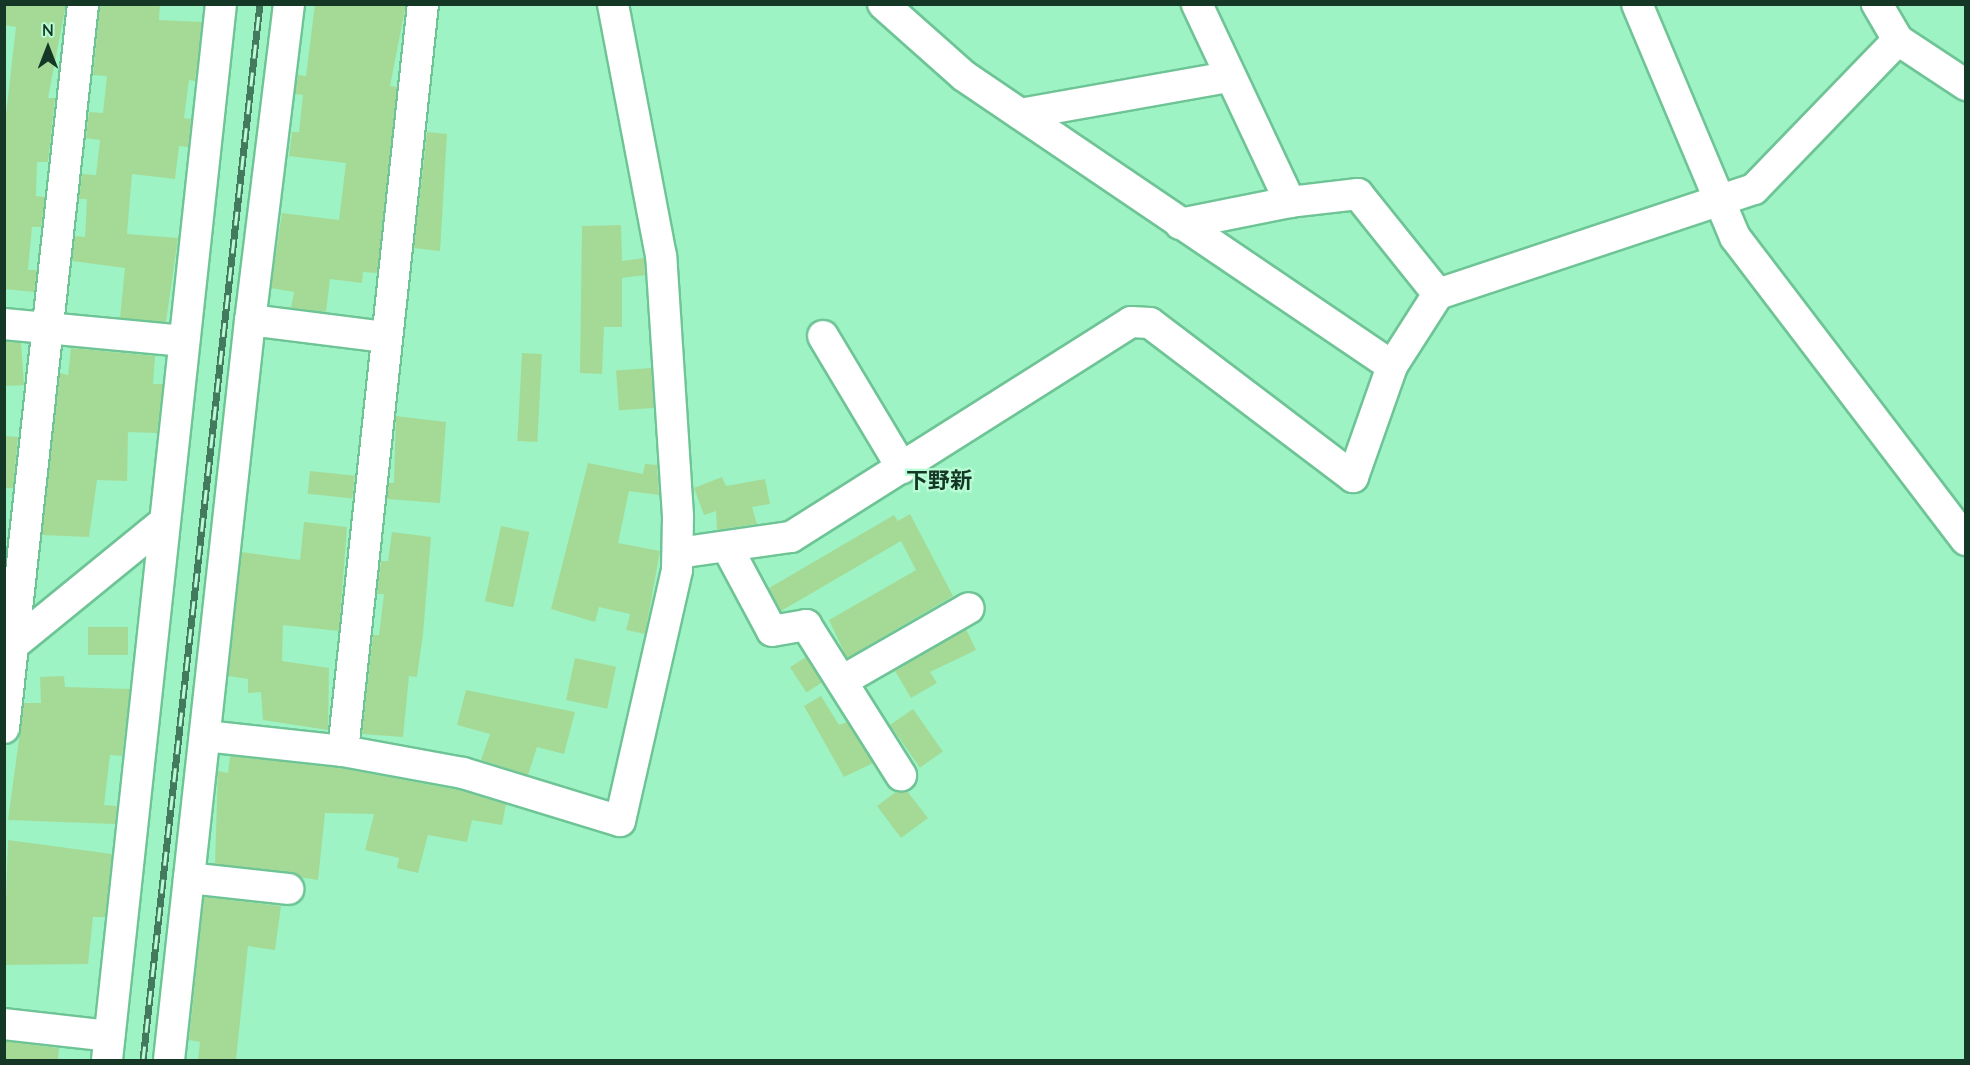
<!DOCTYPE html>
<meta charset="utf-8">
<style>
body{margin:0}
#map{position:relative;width:1970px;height:1065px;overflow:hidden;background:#9df3c3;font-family:Quicksand,"Noto Sans JP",sans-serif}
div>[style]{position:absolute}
.building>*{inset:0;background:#a5da96;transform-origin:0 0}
.roads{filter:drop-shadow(2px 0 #6fc496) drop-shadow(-2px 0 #6fc496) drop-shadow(0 2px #6fc496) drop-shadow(0 -2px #6fc496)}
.minor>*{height:30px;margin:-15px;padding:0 15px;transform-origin:15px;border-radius:15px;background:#fff}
.rail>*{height:7px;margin-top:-3.5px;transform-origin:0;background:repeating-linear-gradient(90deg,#b9fcd5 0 14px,#43795c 0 28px);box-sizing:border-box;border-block:2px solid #43795c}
span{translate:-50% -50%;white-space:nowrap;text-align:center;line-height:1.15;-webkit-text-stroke:4.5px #b9fcd5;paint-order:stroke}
.neighbourhood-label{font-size:22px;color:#143825;font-weight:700}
.frame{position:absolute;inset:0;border:6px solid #143825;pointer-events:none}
.north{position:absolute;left:18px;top:18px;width:60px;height:60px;-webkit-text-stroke:4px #b9fcd5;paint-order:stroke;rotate:0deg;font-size:16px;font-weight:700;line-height:24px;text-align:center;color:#143825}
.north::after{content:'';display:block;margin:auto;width:21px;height:27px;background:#143825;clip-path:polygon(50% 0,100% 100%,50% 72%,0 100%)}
</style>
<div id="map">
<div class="building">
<div style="clip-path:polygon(4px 4px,66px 4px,48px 98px,55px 98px,48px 162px,37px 162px,36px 196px,45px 197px,41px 227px,32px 227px,28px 270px,37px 270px,34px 292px,4px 289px,4px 131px,16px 27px,4px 25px)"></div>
<div style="clip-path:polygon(100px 4px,160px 4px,159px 20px,202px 22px,195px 81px,189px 80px,184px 118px,191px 119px,188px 147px,179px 146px,175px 179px,132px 174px,127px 234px,178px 238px,166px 322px,120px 318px,125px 268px,72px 261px,75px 236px,85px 237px,87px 199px,79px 199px,82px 174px,96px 175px,100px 140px,86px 138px,89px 112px,103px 113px,107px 76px,93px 75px)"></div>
<div style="clip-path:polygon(315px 4px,406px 4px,390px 86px,397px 87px,377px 273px,363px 272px,362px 283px,330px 279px,326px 312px,291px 308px,294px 292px,271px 288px,282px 213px,339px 220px,346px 163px,289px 156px,292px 132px,299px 132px,303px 95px,295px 94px,298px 75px,306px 76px)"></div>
<div style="clip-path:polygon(427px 132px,447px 134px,440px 251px,414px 248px)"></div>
<div style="clip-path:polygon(621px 225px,622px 261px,644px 258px,645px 275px,622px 278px,622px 327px,604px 327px,602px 374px,580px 373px,582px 226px)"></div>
<div style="clip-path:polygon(4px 341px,21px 343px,24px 385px,4px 386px)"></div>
<div style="clip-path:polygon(71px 348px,155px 356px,153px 384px,163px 384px,157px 433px,128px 432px,127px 481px,97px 480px,89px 537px,42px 535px,60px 373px,68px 375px)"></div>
<div style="left:522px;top:353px;width:20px;height:88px;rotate:3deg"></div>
<div style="left:651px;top:368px;width:40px;height:35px;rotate:86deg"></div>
<div style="clip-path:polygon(396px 416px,446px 422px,440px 503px,387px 499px,389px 483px,394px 483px)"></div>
<div style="clip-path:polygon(4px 436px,18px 437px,13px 488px,4px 488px)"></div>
<div style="clip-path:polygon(588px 463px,643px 474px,645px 464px,657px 465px,659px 495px,629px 491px,618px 543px,660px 551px,645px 634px,626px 630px,630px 614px,599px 607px,595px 622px,551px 609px)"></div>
<div style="left:310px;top:471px;width:45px;height:23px;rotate:6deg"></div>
<div style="clip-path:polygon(722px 477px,726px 486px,765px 479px,770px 504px,752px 507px,757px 524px,717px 530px,716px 511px,704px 515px,694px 488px)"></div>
<div style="clip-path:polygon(910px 514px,953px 596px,847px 658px,829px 620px,916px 570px,901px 541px,781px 611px,769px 588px,894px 515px,898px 521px)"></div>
<div style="clip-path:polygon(304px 522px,347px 527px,339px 631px,283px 625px,282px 661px,329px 668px,328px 730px,263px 720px,261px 692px,248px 693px,248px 679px,228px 676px,242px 552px,300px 560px)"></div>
<div style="left:501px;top:526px;width:29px;height:77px;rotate:12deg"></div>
<div style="clip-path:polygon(392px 532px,431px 537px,423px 634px,417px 677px,409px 676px,403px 737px,362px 734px,373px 635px,379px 635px,384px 594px,377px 594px,381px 561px,388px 561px)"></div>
<div style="left:88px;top:627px;width:40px;height:28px"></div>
<div style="clip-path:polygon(966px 629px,976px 650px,930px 672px,937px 683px,911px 698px,895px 671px)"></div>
<div style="left:806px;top:657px;width:30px;height:19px;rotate:57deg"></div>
<div style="left:575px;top:658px;width:42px;height:43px;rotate:12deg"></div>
<div style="clip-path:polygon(64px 676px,65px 687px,130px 689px,122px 756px,110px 755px,104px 805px,117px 806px,115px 824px,8px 820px,24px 703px,41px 703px,40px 677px)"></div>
<div style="clip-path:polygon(466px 690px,575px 712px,564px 754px,537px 747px,528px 775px,481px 760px,490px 734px,457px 725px)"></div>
<div style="clip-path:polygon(821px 696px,839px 725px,847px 722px,873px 763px,844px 777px,804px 706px)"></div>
<div style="left:913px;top:709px;width:52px;height:28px;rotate:55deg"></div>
<div style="clip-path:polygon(230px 756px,341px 768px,459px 790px,506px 804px,502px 825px,472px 820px,467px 842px,428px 835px,418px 873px,397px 868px,399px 858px,365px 850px,374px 814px,325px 813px,318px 880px,215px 864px,218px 771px,228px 773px)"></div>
<div style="clip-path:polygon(897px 791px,907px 791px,928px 818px,901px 838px,877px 806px)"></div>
<div style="clip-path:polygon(8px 840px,112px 854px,105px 917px,93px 917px,88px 964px,4px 965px)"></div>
<div style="clip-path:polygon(204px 897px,281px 906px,275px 950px,248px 946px,236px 1060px,198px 1060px,200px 1042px,189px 1040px)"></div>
<div style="clip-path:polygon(4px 1041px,59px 1048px,58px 1060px,4px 1060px)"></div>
</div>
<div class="roads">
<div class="minor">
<div style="left:289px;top:4px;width:318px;rotate:97deg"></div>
<div style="left:250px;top:320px;width:135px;rotate:7.2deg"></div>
<div style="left:883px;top:4px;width:108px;rotate:41.6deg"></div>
<div style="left:964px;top:76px;width:517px;rotate:34.12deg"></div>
<div style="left:1637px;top:4px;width:253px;rotate:67.2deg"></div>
<div style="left:1735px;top:237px;width:381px;rotate:52.7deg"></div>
<div style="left:1898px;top:40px;width:82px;rotate:33.5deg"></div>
<div style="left:1020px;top:114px;width:210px;rotate:-10.1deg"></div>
<div style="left:1180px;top:224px;width:112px;rotate:-11.3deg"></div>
<div style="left:1438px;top:294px;width:333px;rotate:-18.4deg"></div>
<div style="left:1754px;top:189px;width:207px;rotate:-46deg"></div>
<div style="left:1898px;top:40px;width:42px;rotate:-120.3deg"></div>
<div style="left:4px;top:324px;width:181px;rotate:5.4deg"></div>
<div style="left:823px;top:336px;width:154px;rotate:59.1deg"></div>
<div style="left:727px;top:547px;width:95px;rotate:61.8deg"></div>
<div style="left:772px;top:631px;width:35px;rotate:-10deg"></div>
<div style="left:806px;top:625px;width:178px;rotate:57.7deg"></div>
<div style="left:678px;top:553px;width:114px;rotate:-8.1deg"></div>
<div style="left:791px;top:537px;width:402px;rotate:-32.3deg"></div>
<div style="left:1131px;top:322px;width:19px;rotate:3deg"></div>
<div style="left:1150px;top:323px;width:255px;rotate:37.2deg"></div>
<div style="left:1353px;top:477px;width:118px;rotate:-70.6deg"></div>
<div style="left:1392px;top:366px;width:85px;rotate:-57.4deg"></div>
<div style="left:1438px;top:294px;width:128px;rotate:-128.7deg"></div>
<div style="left:1358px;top:194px;width:68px;rotate:173.3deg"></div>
<div style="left:1290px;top:202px;width:219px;rotate:-115.2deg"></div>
<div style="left:6px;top:651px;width:204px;rotate:-39.2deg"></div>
<div style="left:842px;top:681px;width:146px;rotate:-29.9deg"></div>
<div style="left:4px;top:728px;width:728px;rotate:-83.77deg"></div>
<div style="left:205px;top:736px;width:139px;rotate:6.2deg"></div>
<div style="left:343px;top:751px;width:122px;rotate:10.4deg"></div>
<div style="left:463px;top:773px;width:164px;rotate:17deg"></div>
<div style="left:620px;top:821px;width:257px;rotate:-77.2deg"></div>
<div style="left:677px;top:570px;width:54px;rotate:-88.9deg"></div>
<div style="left:678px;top:516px;width:261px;rotate:-93.7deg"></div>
<div style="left:661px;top:256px;width:257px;rotate:-100.8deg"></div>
<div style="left:343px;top:751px;width:751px;rotate:-83.89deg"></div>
<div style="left:189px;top:878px;width:100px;rotate:6.3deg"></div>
<div style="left:4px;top:1024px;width:106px;rotate:6.5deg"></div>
<div style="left:107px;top:1060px;width:1062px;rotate:-83.84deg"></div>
<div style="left:169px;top:1060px;width:744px;rotate:-83.75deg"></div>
</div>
</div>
<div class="rail">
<div style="left:143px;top:1060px;width:1062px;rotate:-83.68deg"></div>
</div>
<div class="neighbourhood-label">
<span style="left:939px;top:481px">下野新</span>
</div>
<div class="frame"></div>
<div class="north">N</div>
</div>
